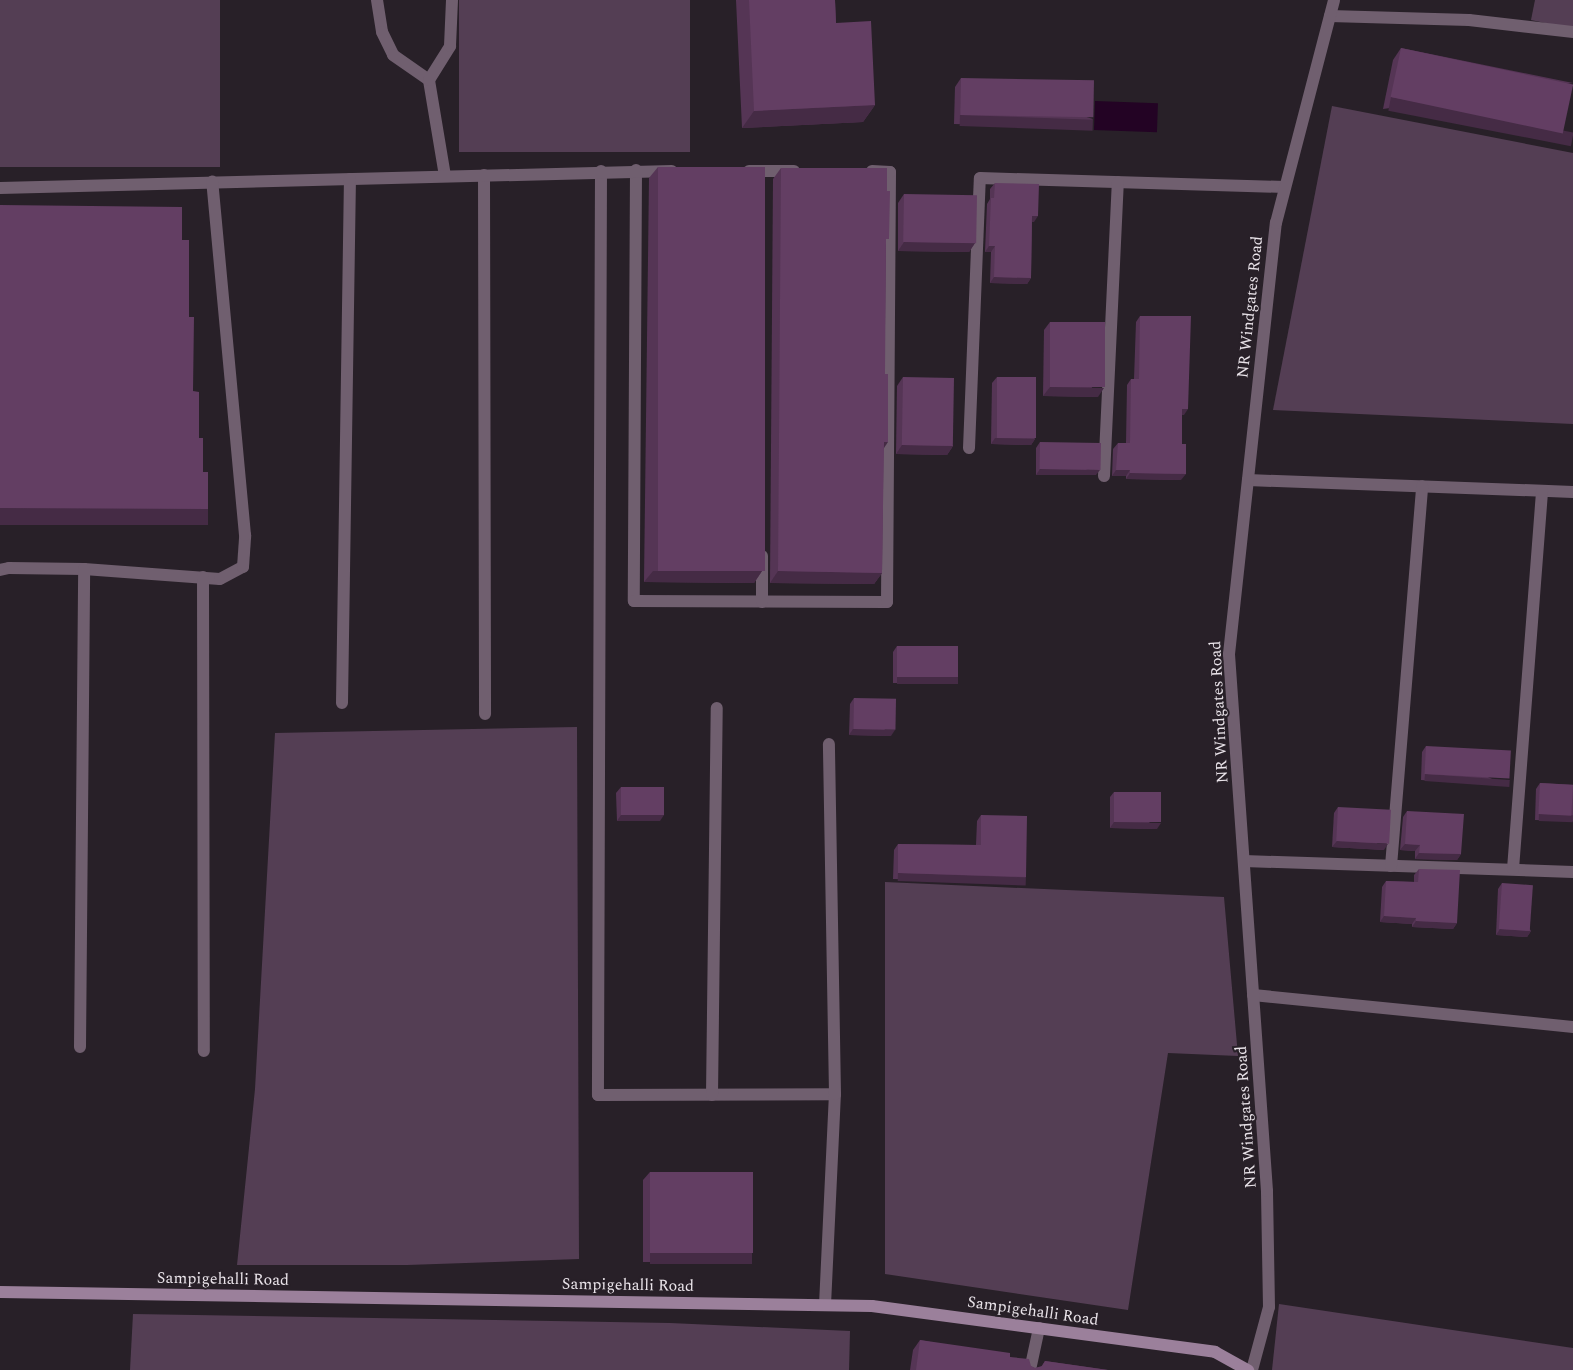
<!DOCTYPE html>
<style>
body{margin:0}
#map{position:relative;width:1573px;height:1370px;overflow:hidden;background:#282028;font-family:Spectral,serif}
div>[style]{position:absolute}
.green>*{inset:0;background:#543e54;transform-origin:0 0}
.water>*{inset:0;background:#230324;transform-origin:0 0}
.street>*{height:12px;margin:-6px;padding:0 6px;transform-origin:6px;border-radius:6px;background:#705f6f}
.secondary>*{height:12px;margin:-6px;padding:0 6px;transform-origin:6px;border-radius:6px;background:#9b809b}
.wall>*{inset:0;background:#553555}
.shaded-wall>*{inset:0;background:#452b45;transform-origin:0 0}
.building>*{inset:0;background:#633e63;transform-origin:0 0}
span{translate:-50% -50%;white-space:nowrap;text-align:center;line-height:1.15;-webkit-text-stroke:4px #282028;paint-order:stroke}
.street-label{font-size:16px;color:#e9e3e9}
</style>
<div id="map">
<div class="green">
<div style="left:0;top:0;width:220px;height:167px"></div>
<div style="left:459px;top:0;width:231px;height:152px"></div>
<div style="clip-path:polygon(1535px 0,1573px 0,1573px 29px,1531px 20px)"></div>
<div style="clip-path:polygon(1332px 106px,1573px 153px,1573px 424px,1273px 410px)"></div>
<div style="clip-path:polygon(577px 727px,579px 1259px,407px 1265px,237px 1265px,255px 1089px,275px 733px)"></div>
<div style="clip-path:polygon(885px 882px,1224px 897px,1238px 1056px,1168px 1053px,1128px 1310px,885px 1274px)"></div>
<div style="clip-path:polygon(1279px 1304px,1573px 1348px,1573px 1370px,1272px 1370px)"></div>
<div style="clip-path:polygon(133px 1314px,670px 1323px,850px 1331px,849px 1370px,130px 1370px)"></div>
</div>
<div class="water">
<div style="left:1095px;top:101px;width:63px;height:29px;rotate:2deg"></div>
</div>
<div class="street">
<div style="left:377px;top:0;width:32px;rotate:81deg"></div>
<div style="left:382px;top:32px;width:25px;rotate:64deg"></div>
<div style="left:393px;top:55px;width:44px;rotate:34.8deg"></div>
<div style="left:1330px;top:16px;width:139px;rotate:1.6deg"></div>
<div style="left:1469px;top:20px;width:105px;rotate:6.6deg"></div>
<div style="left:636px;top:170px;width:431px;rotate:90.3deg"></div>
<div style="left:634px;top:601px;width:253px;rotate:0.2deg"></div>
<div style="left:887px;top:602px;width:430px;rotate:-89.6deg"></div>
<div style="left:890px;top:172px;width:18px;rotate:-177deg"></div>
<div style="left:601px;top:171px;width:924px;rotate:90.19deg"></div>
<div style="left:598px;top:1095px;width:237px;rotate:-0.2deg"></div>
<div style="left:749px;top:171px;width:45px"></div>
<div style="left:484px;top:175px;width:539px;rotate:89.89deg"></div>
<div style="left:445px;top:176px;width:97px;rotate:-99.5deg"></div>
<div style="left:429px;top:80px;width:40px;rotate:-58deg"></div>
<div style="left:450px;top:46px;width:46px;rotate:-87.5deg"></div>
<div style="left:0;top:188px;width:672px;rotate:-1.45deg"></div>
<div style="left:969px;top:448px;width:270px;rotate:-87.7deg"></div>
<div style="left:980px;top:178px;width:305px;rotate:1.7deg"></div>
<div style="left:1104px;top:476px;width:294px;rotate:-87.3deg"></div>
<div style="left:1248px;top:480px;width:325px;rotate:2.1deg"></div>
<div style="left:0;top:570px;width:9px;rotate:-13deg"></div>
<div style="left:9px;top:568px;width:75px;rotate:0.8deg"></div>
<div style="left:84px;top:569px;width:136px;rotate:4.2deg"></div>
<div style="left:220px;top:579px;width:26px;rotate:-28deg"></div>
<div style="left:243px;top:567px;width:32px;rotate:-86deg"></div>
<div style="left:245px;top:535px;width:355px;rotate:-95.3deg"></div>
<div style="left:203px;top:577px;width:474px;rotate:89.9deg"></div>
<div style="left:762px;top:602px;width:46px;rotate:-90deg"></div>
<div style="left:342px;top:703px;width:524px;rotate:-89.13deg"></div>
<div style="left:1244px;top:861px;width:329px;rotate:1.9deg"></div>
<div style="left:1391px;top:866px;width:381px;rotate:-85.3deg"></div>
<div style="left:1513px;top:869px;width:379px;rotate:-85.6deg"></div>
<div style="left:1253px;top:995px;width:322px;rotate:5.7deg"></div>
<div style="left:80px;top:1047px;width:478px;rotate:-89.5deg"></div>
<div style="left:712px;top:1095px;width:387px;rotate:-89.3deg"></div>
<div style="left:825px;top:1305px;width:211px;rotate:-87.3deg"></div>
<div style="left:835px;top:1094px;width:350px;rotate:-91deg"></div>
<div style="left:1030px;top:1370px;width:43px;rotate:-77.9deg"></div>
<div style="left:1252px;top:1370px;width:65px;rotate:-74.9deg"></div>
<div style="left:1269px;top:1307px;width:116px;rotate:-91deg"></div>
<div style="left:1267px;top:1191px;width:538px;rotate:-94.05deg"></div>
<div style="left:1229px;top:654px;width:434px;rotate:-83.8deg"></div>
<div style="left:1276px;top:223px;width:230px;rotate:-75.4deg"></div>
</div>
<div class="secondary">
<div style="left:0;top:1292px;width:872px;rotate:0.92deg"></div>
<div style="left:872px;top:1306px;width:346px;rotate:7.6deg"></div>
<div style="left:1215px;top:1352px;width:38px;rotate:29deg"></div>
</div>
<div class="wall">
<div style="clip-path:polygon(736px 0,835px 0,836px 23px,875px 105px,863px 122px,742px 128px)"></div>
<div style="clip-path:polygon(1401px 48px,1573px 83px,1383px 109px,1393px 60px)"></div>
<div style="clip-path:polygon(961px 78px,1093px 119px,1087px 128px,954px 124px,955px 87px)"></div>
<div style="clip-path:polygon(658px 167px,762px 571px,754px 583px,644px 582px,649px 178px)"></div>
<div style="clip-path:polygon(781px 168px,886px 244px,882px 573px,874px 584px,770px 583px,773px 179px)"></div>
<div style="clip-path:polygon(995px 183px,1034px 222px,1032px 222px,1031px 278px,1027px 284px,990px 283px,991px 252px,985px 252px,987px 204px,990px 199px,990px 189px)"></div>
<div style="clip-path:polygon(904px 194px,975px 243px,969px 252px,898px 251px,898px 203px)"></div>
<div style="clip-path:polygon(1140px 316px,1184px 415px,1182px 415px,1181px 480px,1126px 479px,1126px 476px,1112px 476px,1113px 449px,1118px 443px,1126px 443px,1127px 385px,1131px 379px,1134px 379px,1136px 322px)"></div>
<div style="clip-path:polygon(1050px 322px,1098px 397px,1043px 396px,1044px 330px)"></div>
<div style="clip-path:polygon(903px 377px,953px 446px,947px 455px,896px 454px,897px 386px)"></div>
<div style="clip-path:polygon(997px 377px,1035px 439px,1031px 445px,991px 444px,992px 383px)"></div>
<div style="clip-path:polygon(1040px 442px,1096px 475px,1036px 475px,1036px 448px)"></div>
<div style="clip-path:polygon(897px 646px,958px 677px,954px 683px,893px 683px,893px 652px)"></div>
<div style="clip-path:polygon(854px 698px,891px 736px,849px 735px,850px 704px)"></div>
<div style="clip-path:polygon(1426px 746px,1506px 786px,1421px 780px,1422px 752px)"></div>
<div style="clip-path:polygon(1540px 783px,1573px 785px,1573px 821px,1535px 820px,1536px 789px)"></div>
<div style="clip-path:polygon(621px 787px,660px 821px,617px 821px,616px 793px)"></div>
<div style="clip-path:polygon(1114px 792px,1157px 829px,1110px 828px,1110px 797px)"></div>
<div style="clip-path:polygon(1338px 807px,1384px 850px,1332px 847px,1334px 813px)"></div>
<div style="clip-path:polygon(1407px 811px,1461px 854px,1457px 860px,1415px 859px,1415px 851px,1400px 850px,1403px 817px)"></div>
<div style="clip-path:polygon(981px 815px,1026px 877px,1022px 883px,893px 879px,894px 850px,898px 844px,976px 845px,977px 821px)"></div>
<div style="clip-path:polygon(1419px 869px,1457px 923px,1453px 929px,1412px 927px,1412px 924px,1380px 922px,1382px 887px,1386px 881px,1414px 882px,1414px 875px)"></div>
<div style="clip-path:polygon(1502px 883px,1531px 931px,1527px 937px,1496px 935px,1498px 889px)"></div>
<div style="clip-path:polygon(650px 1172px,746px 1262px,643px 1262px,643px 1180px)"></div>
<div style="clip-path:polygon(920px 1340px,1010px 1357px,1035px 1368px,1041px 1367px,1045px 1361px,1108px 1370px,910px 1370px,913px 1350px)"></div>
</div>
<div class="shaded-wall">
<div style="left:1391px;top:97px;width:186px;height:14px;rotate:11deg"></div>
<div style="clip-path:polygon(875px 105px,863px 122px,742px 128px,754px 111px)"></div>
<div style="left:960px;top:115px;width:133px;height:11px;rotate:2deg"></div>
<div style="clip-path:polygon(1032px 216px,1038px 216px,1034px 222px,1028px 222px)"></div>
<div style="clip-path:polygon(904px 242px,975px 243px,969px 252px,898px 251px)"></div>
<div style="clip-path:polygon(989px 246px,995px 246px,991px 252px,985px 252px)"></div>
<div style="clip-path:polygon(994px 277px,1031px 278px,1027px 284px,990px 283px)"></div>
<div style="clip-path:polygon(1050px 387px,1104px 388px,1098px 397px,1043px 396px)"></div>
<div style="clip-path:polygon(1182px 409px,1188px 409px,1184px 415px,1178px 415px)"></div>
<div style="clip-path:polygon(995px 438px,1035px 439px,1031px 445px,991px 444px)"></div>
<div style="clip-path:polygon(884px 442px,888px 442px,880px 454px)"></div>
<div style="clip-path:polygon(902px 445px,953px 446px,947px 455px,896px 454px)"></div>
<div style="clip-path:polygon(1040px 469px,1100px 470px,1096px 475px,1036px 475px)"></div>
<div style="clip-path:polygon(1116px 470px,1130px 470px,1126px 476px,1112px 476px)"></div>
<div style="clip-path:polygon(1130px 473px,1186px 474px,1181px 480px,1126px 479px)"></div>
<div style="left:0;top:508px;width:208px;height:17px"></div>
<div style="clip-path:polygon(653px 571px,762px 571px,754px 583px,644px 582px)"></div>
<div style="clip-path:polygon(778px 571px,882px 573px,874px 584px,770px 583px)"></div>
<div style="left:897px;top:677px;width:61px;height:7px"></div>
<div style="clip-path:polygon(853px 729px,895px 730px,891px 736px,849px 735px)"></div>
<div style="left:1425px;top:774px;width:85px;height:7px;rotate:4deg"></div>
<div style="left:1539px;top:814px;width:34px;height:7px;rotate:2deg"></div>
<div style="clip-path:polygon(621px 815px,664px 815px,660px 821px,617px 821px)"></div>
<div style="clip-path:polygon(1114px 822px,1161px 823px,1157px 829px,1110px 828px)"></div>
<div style="clip-path:polygon(1337px 841px,1388px 844px,1384px 850px,1332px 847px)"></div>
<div style="clip-path:polygon(1405px 844px,1420px 845px,1415px 851px,1400px 850px)"></div>
<div style="clip-path:polygon(1419px 853px,1461px 854px,1457px 860px,1415px 859px)"></div>
<div style="left:898px;top:873px;width:128px;height:8px;rotate:2deg"></div>
<div style="clip-path:polygon(1384px 916px,1416px 918px,1412px 924px,1380px 922px)"></div>
<div style="clip-path:polygon(1416px 921px,1457px 923px,1453px 929px,1412px 927px)"></div>
<div style="clip-path:polygon(1500px 929px,1531px 931px,1527px 937px,1496px 935px)"></div>
<div style="left:650px;top:1253px;width:102px;height:11px"></div>
</div>
<div class="building">
<div style="clip-path:polygon(749px 0,835px 0,836px 23px,871px 21px,875px 105px,754px 111px)"></div>
<div style="left:1401px;top:48px;width:176px;height:50px;rotate:12deg"></div>
<div style="left:961px;top:78px;width:133px;height:37px;rotate:1deg"></div>
<div style="left:658px;top:167px;width:107px;height:404px"></div>
<div style="clip-path:polygon(781px 168px,887px 168px,887px 191px,890px 191px,889px 239px,886px 239px,885px 374px,888px 374px,888px 442px,884px 442px,882px 573px,778px 571px)"></div>
<div style="clip-path:polygon(995px 183px,1039px 184px,1038px 216px,1032px 216px,1031px 278px,994px 277px,995px 246px,989px 246px,991px 198px,994px 198px)"></div>
<div style="left:904px;top:194px;width:73px;height:48px;rotate:1deg"></div>
<div style="clip-path:polygon(0 205px,182px 207px,182px 240px,189px 240px,189px 317px,194px 317px,193px 391px,199px 392px,199px 438px,203px 438px,203px 472px,208px 472px,208px 509px,0 508px)"></div>
<div style="clip-path:polygon(1140px 316px,1191px 316px,1188px 409px,1182px 409px,1182px 444px,1186px 444px,1186px 474px,1130px 473px,1130px 470px,1116px 470px,1118px 443px,1130px 443px,1131px 379px,1139px 379px)"></div>
<div style="left:1050px;top:322px;width:55px;height:65px"></div>
<div style="left:903px;top:377px;width:51px;height:68px;rotate:1deg"></div>
<div style="left:997px;top:377px;width:39px;height:61px"></div>
<div style="left:1040px;top:442px;width:61px;height:27px;rotate:1deg"></div>
<div style="left:897px;top:646px;width:61px;height:31px"></div>
<div style="left:854px;top:698px;width:42px;height:31px;rotate:1deg"></div>
<div style="left:1426px;top:746px;width:85px;height:28px;rotate:3deg"></div>
<div style="left:1540px;top:783px;width:33px;height:31px;rotate:3deg"></div>
<div style="left:621px;top:787px;width:43px;height:28px"></div>
<div style="left:1114px;top:792px;width:47px;height:30px"></div>
<div style="left:1338px;top:807px;width:53px;height:34px;rotate:3deg"></div>
<div style="clip-path:polygon(1407px 811px,1464px 814px,1461px 854px,1419px 853px,1420px 845px,1405px 844px)"></div>
<div style="clip-path:polygon(981px 815px,1027px 816px,1026px 877px,898px 873px,898px 844px,981px 845px)"></div>
<div style="clip-path:polygon(1419px 869px,1460px 870px,1457px 923px,1416px 921px,1416px 918px,1384px 916px,1386px 881px,1418px 882px)"></div>
<div style="left:1502px;top:883px;width:31px;height:46px;rotate:4deg"></div>
<div style="left:650px;top:1172px;width:103px;height:81px"></div>
<div style="clip-path:polygon(920px 1340px,1010px 1353px,1010px 1357px,1029px 1359px,1031px 1366px,1035px 1368px,1042px 1366px,1045px 1361px,1108px 1370px,916px 1370px)"></div>
</div>
<div class="street-label">
<span style="left:1250px;top:307px;rotate:-84deg">NR Windgates Road</span>
<span style="left:1219px;top:712px;rotate:-93deg">NR Windgates Road</span>
<span style="left:1246px;top:1117px;rotate:-94deg">NR Windgates Road</span>
<span style="left:223px;top:1279px;rotate:1deg">Sampigehalli Road</span>
<span style="left:628px;top:1285px;rotate:1deg">Sampigehalli Road</span>
<span style="left:1033px;top:1311px;rotate:8deg">Sampigehalli Road</span>
</div>
</div>
